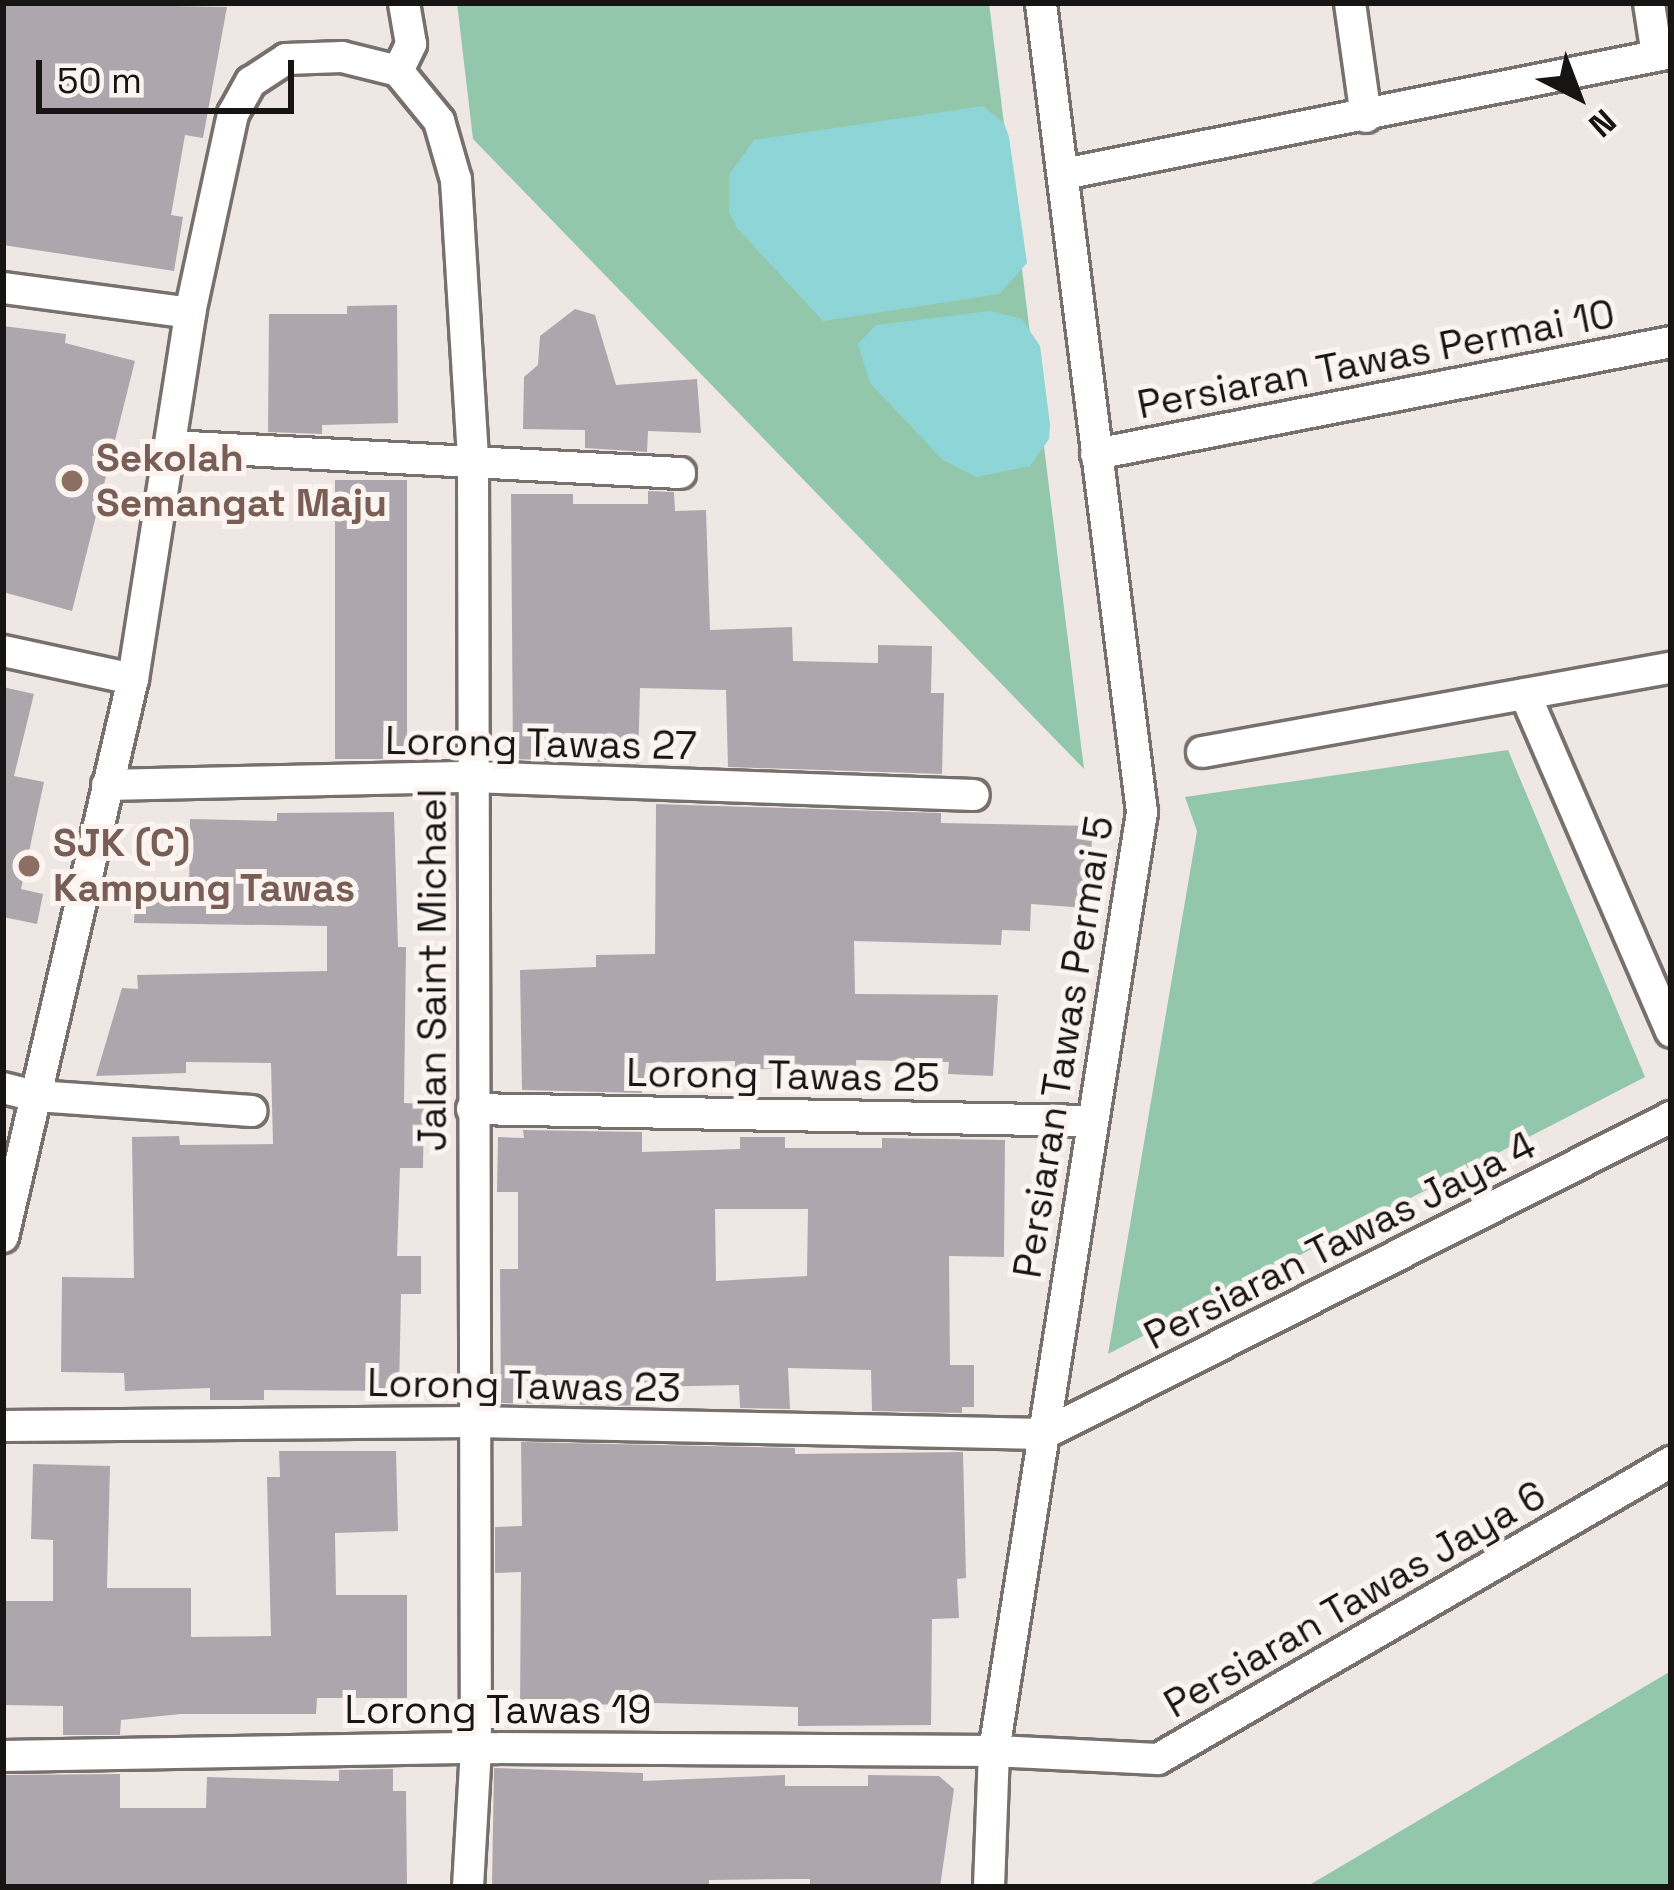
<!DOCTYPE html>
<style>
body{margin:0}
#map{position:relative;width:1674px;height:1890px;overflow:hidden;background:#efe7e3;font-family:"Space Grotesk",sans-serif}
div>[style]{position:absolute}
.green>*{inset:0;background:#93c7ac}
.water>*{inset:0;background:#8ed5d7}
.building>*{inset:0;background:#ada7ad;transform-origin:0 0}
.roads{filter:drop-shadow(3px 0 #77706d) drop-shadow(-3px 0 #77706d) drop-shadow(0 3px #77706d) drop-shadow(0 -3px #77706d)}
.minor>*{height:30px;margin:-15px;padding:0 15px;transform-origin:15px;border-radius:15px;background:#fff}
.dots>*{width:33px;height:33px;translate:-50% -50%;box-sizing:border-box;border:6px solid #fcf4f1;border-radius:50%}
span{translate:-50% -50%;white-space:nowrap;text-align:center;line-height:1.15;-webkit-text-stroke:10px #fcf4f1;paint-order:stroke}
.street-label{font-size:39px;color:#171514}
.education-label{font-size:39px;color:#785e54;font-weight:700}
.left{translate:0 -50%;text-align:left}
.frame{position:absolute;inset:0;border:6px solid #171514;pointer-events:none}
.north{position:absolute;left:1518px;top:36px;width:120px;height:120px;-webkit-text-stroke:9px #fcf4f1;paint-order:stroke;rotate:138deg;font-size:33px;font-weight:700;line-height:48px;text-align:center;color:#171514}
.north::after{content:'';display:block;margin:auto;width:42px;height:54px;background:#171514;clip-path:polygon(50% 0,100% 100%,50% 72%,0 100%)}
.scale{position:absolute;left:36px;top:60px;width:258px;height:54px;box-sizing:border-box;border:6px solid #171514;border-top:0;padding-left:15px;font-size:36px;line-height:42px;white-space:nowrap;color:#171514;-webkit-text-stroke:9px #fcf4f1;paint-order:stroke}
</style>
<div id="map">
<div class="green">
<div style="clip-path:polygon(457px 3px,989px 3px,1084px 769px,473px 139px)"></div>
<div style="clip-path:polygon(1508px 750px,1645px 1077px,1108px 1354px,1197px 831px,1185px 797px)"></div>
<div style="clip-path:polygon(1671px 1671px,1671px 1887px,1306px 1887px)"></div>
</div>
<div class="water">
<div style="clip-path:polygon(983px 106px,1004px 123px,1009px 137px,1027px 263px,999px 294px,823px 321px,737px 228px,729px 212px,729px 175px,754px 140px)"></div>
<div style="clip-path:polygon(990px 311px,1022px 319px,1040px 346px,1050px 425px,1049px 439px,1030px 466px,976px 477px,943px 460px,870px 383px,858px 344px,876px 325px)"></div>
</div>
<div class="building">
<div style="clip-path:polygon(3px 3px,227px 7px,203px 138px,185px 135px,171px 215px,183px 217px,174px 271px,3px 245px)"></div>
<div style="clip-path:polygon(397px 305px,398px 423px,322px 425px,322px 434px,268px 432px,269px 314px,347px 314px,347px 306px)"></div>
<div style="clip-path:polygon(575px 309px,595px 315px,616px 385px,697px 379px,701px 433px,648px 431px,647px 452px,585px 448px,585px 430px,523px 429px,524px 377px,538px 365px,540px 336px)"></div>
<div style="clip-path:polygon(3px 326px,66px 334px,65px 343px,135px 361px,72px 611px,3px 592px)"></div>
<div style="left:407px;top:480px;width:279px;height:72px;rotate:90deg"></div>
<div style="clip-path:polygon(648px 491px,674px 492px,675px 511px,706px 510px,710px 630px,792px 627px,793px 661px,878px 663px,878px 645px,932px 646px,931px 693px,944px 693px,942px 774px,728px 767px,726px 690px,640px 688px,638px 763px,513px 759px,511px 494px,573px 494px,573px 504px,648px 504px)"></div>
<div style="clip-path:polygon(3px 687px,34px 694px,14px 776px,44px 782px,21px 889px,43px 894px,37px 924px,3px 917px)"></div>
<div style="clip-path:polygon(656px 804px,941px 813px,941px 823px,1093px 826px,1087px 908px,1031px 904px,1030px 931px,1002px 930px,1001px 945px,854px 941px,855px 994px,998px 995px,993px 1076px,948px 1074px,949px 1062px,856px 1060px,857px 1088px,801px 1089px,801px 1068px,735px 1070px,735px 1061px,646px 1063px,642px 1093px,522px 1090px,520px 970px,596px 967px,596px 955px,655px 954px)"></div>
<div style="clip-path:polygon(394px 812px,398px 947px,406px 947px,404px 1103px,424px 1104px,423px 1168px,400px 1168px,397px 1256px,421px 1256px,421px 1294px,401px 1294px,399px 1391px,264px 1390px,264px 1400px,210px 1400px,210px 1388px,125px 1391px,124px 1373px,61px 1372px,62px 1277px,134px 1278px,132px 1137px,179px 1136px,180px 1145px,273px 1144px,271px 1063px,186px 1062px,186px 1073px,96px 1076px,122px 988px,138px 989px,137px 975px,327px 971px,327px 926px,134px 923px,135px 895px,189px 895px,190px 819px,277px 821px,277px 813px)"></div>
<div style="clip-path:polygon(evenodd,523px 1130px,642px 1132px,642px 1152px,740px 1149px,740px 1137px,785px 1137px,785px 1148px,882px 1148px,882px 1138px,1005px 1140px,1004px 1257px,949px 1256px,950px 1365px,974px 1365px,974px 1407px,962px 1407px,962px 1413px,872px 1411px,871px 1370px,788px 1368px,790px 1409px,740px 1408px,739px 1385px,648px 1387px,648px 1406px,501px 1403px,500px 1269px,518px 1269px,518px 1192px,497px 1192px,498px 1137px,524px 1138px,523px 1130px,715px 1209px,808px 1209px,807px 1276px,716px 1281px,715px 1209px)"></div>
<div style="clip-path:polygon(521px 1442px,795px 1448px,795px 1454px,963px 1452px,966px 1578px,957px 1579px,959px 1618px,932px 1619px,931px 1725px,798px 1726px,798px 1707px,655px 1703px,520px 1707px,521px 1572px,495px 1573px,495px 1527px,522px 1526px)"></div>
<div style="clip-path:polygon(279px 1451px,396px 1451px,398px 1531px,335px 1533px,336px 1595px,407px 1595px,407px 1698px,317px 1698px,316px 1714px,181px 1714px,121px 1720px,120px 1735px,63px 1735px,63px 1706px,3px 1705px,3px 1601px,53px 1601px,53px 1540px,31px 1539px,33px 1464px,110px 1466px,107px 1588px,191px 1588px,191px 1637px,271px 1636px,267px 1477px,280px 1477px)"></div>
<div style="clip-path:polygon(494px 1768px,643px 1773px,643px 1781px,785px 1775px,785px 1786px,868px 1786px,868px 1775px,939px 1776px,954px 1789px,940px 1887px,810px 1887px,810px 1879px,793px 1879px,709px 1880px,709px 1887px,492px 1887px)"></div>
<div style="clip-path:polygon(393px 1769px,393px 1791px,406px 1791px,407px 1887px,3px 1887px,3px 1775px,120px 1774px,120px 1808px,206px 1808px,207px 1777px,339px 1781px,339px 1770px)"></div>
</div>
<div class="roads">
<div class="minor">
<div style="left:1350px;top:3px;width:115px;rotate:82deg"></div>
<div style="left:1649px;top:3px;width:53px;rotate:81.3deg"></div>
<div style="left:398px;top:71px;width:30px;rotate:-64deg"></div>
<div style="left:411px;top:44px;width:42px;rotate:-99.7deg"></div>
<div style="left:1064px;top:174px;width:619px;rotate:-11.27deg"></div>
<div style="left:3px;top:288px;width:189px;rotate:7.6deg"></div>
<div style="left:170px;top:446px;width:511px;rotate:3.03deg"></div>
<div style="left:1096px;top:454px;width:586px;rotate:-11.02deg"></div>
<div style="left:3px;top:651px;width:133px;rotate:12.2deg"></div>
<div style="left:1525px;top:694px;width:368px;rotate:66.6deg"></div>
<div style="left:1202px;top:752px;width:476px;rotate:-10.2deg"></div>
<div style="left:107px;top:785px;width:365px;rotate:-1.3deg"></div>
<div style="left:472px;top:777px;width:502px;rotate:2.05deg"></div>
<div style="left:3px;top:1088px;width:34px;rotate:14deg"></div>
<div style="left:36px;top:1096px;width:216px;rotate:4deg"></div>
<div style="left:472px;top:1109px;width:621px;rotate:1.11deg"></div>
<div style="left:3px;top:1237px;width:573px;rotate:-76.89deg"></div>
<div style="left:133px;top:679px;width:370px;rotate:-81.1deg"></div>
<div style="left:190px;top:313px;width:204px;rotate:-77.8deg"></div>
<div style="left:233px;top:114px;width:37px;rotate:-61deg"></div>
<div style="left:251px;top:82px;width:42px;rotate:-33.3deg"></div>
<div style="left:286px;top:59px;width:56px;rotate:-2deg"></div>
<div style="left:342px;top:57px;width:58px;rotate:14deg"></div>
<div style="left:398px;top:71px;width:65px;rotate:50.6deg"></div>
<div style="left:439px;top:121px;width:61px;rotate:73.9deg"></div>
<div style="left:456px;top:180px;width:282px;rotate:86.5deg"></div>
<div style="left:473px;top:461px;width:1287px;rotate:89.87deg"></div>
<div style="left:476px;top:1748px;width:139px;rotate:93.3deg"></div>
<div style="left:3px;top:1426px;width:471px;rotate:-0.5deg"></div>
<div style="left:474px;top:1422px;width:570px;rotate:1.21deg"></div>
<div style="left:1044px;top:1434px;width:703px;rotate:-26.82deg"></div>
<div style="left:3px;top:1756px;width:473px;rotate:-1deg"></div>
<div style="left:476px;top:1748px;width:518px;rotate:0.33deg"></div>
<div style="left:994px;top:1751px;width:164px;rotate:2.8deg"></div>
<div style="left:1158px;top:1759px;width:593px;rotate:-30.07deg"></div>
<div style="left:989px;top:1887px;width:136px;rotate:-87.9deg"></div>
<div style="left:994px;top:1751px;width:951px;rotate:-81.04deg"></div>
<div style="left:1142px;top:812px;width:815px;rotate:-97.12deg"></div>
</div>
</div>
<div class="dots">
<div style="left:72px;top:481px;background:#8d6e63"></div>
<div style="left:29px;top:866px;background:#8d6e63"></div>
</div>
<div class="street-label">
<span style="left:1376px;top:360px;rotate:-11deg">Persiaran Tawas Permai 10</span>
<span style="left:541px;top:744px;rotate:1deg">Lorong Tawas 27</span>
<span style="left:433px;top:970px;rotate:-90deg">Jalan Saint Michael</span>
<span style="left:1064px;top:1047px;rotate:-81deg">Persiaran Tawas Permai 5</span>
<span style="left:783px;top:1076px;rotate:1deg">Lorong Tawas 25</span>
<span style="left:1340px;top:1241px;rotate:-27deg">Persiaran Tawas Jaya 4</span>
<span style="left:524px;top:1386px;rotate:1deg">Lorong Tawas 23</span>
<span style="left:1355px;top:1600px;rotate:-30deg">Persiaran Tawas Jaya 6</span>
<span style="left:498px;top:1710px">Lorong Tawas 19</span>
</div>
<div class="education-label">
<span class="left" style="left:96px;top:481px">Sekolah<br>Semangat Maju</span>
<span class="left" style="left:53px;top:866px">SJK (C)<br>Kampung Tawas</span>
</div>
<div class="frame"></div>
<div class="north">N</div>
<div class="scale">50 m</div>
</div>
